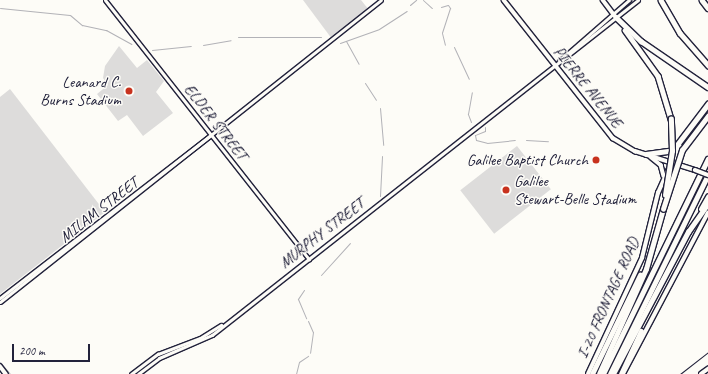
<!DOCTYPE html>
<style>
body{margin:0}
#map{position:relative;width:708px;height:374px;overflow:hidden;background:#fdfcf7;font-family:Caveat,sans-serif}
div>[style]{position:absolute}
.green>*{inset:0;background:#dddcdb;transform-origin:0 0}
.stream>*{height:1px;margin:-0.5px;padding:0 0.5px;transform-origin:0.5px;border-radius:0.5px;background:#b2b2b7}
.roads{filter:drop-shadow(1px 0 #22223b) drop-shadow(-1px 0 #22223b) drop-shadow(0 1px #22223b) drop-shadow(0 -1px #22223b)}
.minor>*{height:3px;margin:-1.5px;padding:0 1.5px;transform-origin:1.5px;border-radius:1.5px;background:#fdfcf7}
.major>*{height:3.5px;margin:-1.75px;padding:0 1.75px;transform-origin:1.75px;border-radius:1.75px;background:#fdfcf7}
.highway>*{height:4.5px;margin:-2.25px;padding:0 2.25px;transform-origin:2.25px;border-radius:2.25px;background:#fdfcf7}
.rail>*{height:1px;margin:-0.5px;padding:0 0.5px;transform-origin:0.5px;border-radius:0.5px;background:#22223b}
.bridges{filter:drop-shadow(1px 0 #22223b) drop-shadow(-1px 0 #22223b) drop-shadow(0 1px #22223b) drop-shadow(0 -1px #22223b)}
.major-bridge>*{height:3.5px;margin:-1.75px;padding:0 1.75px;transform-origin:1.75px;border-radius:1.75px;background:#fdfcf7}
.highway-bridge>*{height:4.5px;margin:-2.25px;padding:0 2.25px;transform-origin:2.25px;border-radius:2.25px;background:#fdfcf7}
.dots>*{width:11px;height:11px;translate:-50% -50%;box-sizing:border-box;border:2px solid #fdfcf7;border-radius:50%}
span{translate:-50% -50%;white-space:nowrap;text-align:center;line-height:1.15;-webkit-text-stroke:3px #fdfcf7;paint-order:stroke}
.poi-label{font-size:16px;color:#22223b}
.right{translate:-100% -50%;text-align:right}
.left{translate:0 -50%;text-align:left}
.street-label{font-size:16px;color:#22223b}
.scale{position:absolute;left:12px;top:344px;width:78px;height:18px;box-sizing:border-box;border:2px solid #22223b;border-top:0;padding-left:5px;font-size:12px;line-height:14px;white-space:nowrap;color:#22223b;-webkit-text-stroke:3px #fdfcf7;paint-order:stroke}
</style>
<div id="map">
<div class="green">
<div style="clip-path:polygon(303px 0,361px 0,369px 10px,332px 39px)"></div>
<div style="clip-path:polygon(119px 46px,137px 68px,147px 60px,164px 81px,156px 92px,173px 113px,143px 136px,127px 115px,118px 121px,97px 94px,108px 85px,103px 78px,105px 66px)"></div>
<div style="clip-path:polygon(10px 89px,105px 212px,0 294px,0 97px)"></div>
<div style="left:517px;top:146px;width:55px;height:72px;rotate:52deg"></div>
</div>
<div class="stream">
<div style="left:423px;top:0;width:12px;rotate:42deg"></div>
<div style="left:410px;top:5px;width:8px;rotate:-40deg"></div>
<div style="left:441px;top:7px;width:7px;rotate:-16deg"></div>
<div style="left:448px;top:5px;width:4px;rotate:56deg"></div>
<div style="left:450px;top:8px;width:26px;rotate:108deg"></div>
<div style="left:442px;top:33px;width:12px;rotate:76deg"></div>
<div style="left:0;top:8px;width:70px;rotate:5.7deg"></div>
<div style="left:70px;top:15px;width:16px;rotate:40deg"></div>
<div style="left:82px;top:25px;width:25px;rotate:12deg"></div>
<div style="left:106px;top:30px;width:29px;rotate:29deg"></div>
<div style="left:238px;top:37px;width:83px"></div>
<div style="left:346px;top:41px;width:26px;rotate:61deg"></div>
<div style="left:340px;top:43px;width:41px;rotate:-19.7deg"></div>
<div style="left:379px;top:29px;width:33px;rotate:-33deg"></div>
<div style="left:203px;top:45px;width:28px;rotate:-10deg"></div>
<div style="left:454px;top:47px;width:35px;rotate:65deg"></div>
<div style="left:152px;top:50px;width:39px;rotate:-6deg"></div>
<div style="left:365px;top:83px;width:20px;rotate:57deg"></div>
<div style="left:380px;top:108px;width:37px;rotate:85deg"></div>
<div style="left:471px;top:122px;width:9px;rotate:-111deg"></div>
<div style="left:468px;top:114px;width:22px;rotate:-80deg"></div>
<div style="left:485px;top:127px;width:4px;rotate:90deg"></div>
<div style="left:485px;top:131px;width:11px;rotate:158deg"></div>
<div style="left:475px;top:135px;width:5px;rotate:79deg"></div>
<div style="left:476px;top:140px;width:11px;rotate:15deg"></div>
<div style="left:487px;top:143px;width:28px;rotate:-6deg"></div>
<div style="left:526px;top:140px;width:22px;rotate:3deg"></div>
<div style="left:380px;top:196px;width:40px;rotate:-87.1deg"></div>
<div style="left:321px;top:275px;width:43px;rotate:-47.8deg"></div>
<div style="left:304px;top:290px;width:11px;rotate:124deg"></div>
<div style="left:298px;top:299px;width:21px;rotate:67deg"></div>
<div style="left:308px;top:321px;width:12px;rotate:66deg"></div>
<div style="left:313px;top:332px;width:21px;rotate:98deg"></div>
<div style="left:0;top:362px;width:16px;rotate:50deg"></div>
<div style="left:296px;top:374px;width:12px;rotate:-76deg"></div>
<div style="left:299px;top:362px;width:11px;rotate:-34deg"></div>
</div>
<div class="roads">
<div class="minor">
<div style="left:105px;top:0;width:330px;rotate:51.8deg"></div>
<div style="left:559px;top:61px;width:93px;rotate:-41.1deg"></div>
<div style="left:0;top:298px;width:267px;rotate:-37.7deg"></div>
<div style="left:0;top:302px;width:486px;rotate:-38.4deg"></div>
<div style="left:131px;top:374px;width:34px;rotate:-37deg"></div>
<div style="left:158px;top:354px;width:45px;rotate:-20.9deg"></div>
<div style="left:200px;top:338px;width:25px;rotate:-32deg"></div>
<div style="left:138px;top:374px;width:26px;rotate:-37deg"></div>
<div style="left:159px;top:358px;width:58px;rotate:-23.5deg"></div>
<div style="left:212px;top:335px;width:542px;rotate:-38.18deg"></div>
</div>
<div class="major">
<div style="left:504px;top:0;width:176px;rotate:51.7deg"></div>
<div style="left:613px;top:138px;width:26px;rotate:31deg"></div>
<div style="left:635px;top:151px;width:63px;rotate:17.6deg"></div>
<div style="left:603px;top:0;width:21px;rotate:53deg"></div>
<div style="left:651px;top:157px;width:13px;rotate:39deg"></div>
<div style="left:661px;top:165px;width:11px;rotate:75deg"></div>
<div style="left:0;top:366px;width:10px;rotate:53deg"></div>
<div style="left:588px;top:374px;width:128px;rotate:-65deg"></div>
<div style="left:642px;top:258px;width:67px;rotate:-76.2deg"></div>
<div style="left:658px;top:193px;width:24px;rotate:-66deg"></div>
<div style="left:623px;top:374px;width:182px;rotate:-62.2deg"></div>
<div style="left:701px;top:374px;width:9px;rotate:-36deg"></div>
</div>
<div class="highway">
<div style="left:661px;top:0;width:38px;rotate:60deg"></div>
<div style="left:680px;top:33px;width:43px;rotate:48.8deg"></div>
<div style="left:702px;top:0;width:10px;rotate:53deg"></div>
<div style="left:616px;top:17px;width:35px;rotate:44deg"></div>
<div style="left:641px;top:41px;width:81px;rotate:34.5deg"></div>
<div style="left:625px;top:30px;width:57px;rotate:54.3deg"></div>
<div style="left:658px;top:76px;width:45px;rotate:73.2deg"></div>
<div style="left:646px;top:154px;width:27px;rotate:-8deg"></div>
<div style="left:673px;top:150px;width:58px;rotate:-52.7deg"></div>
<div style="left:672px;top:162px;width:17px;rotate:-65deg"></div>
<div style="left:701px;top:209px;width:14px;rotate:-60deg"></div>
<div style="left:592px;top:374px;width:110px;rotate:-64.1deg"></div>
<div style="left:599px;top:374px;width:115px;rotate:-65.9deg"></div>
<div style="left:646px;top:269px;width:62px;rotate:-74.2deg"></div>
<div style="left:603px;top:374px;width:239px;rotate:-64deg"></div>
<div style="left:610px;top:374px;width:222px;rotate:-63.8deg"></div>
<div style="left:613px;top:374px;width:161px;rotate:-62.2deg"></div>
<div style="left:688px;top:232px;width:35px;rotate:-55deg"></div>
<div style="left:621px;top:374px;width:47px;rotate:-65.1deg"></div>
</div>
</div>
<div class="rail">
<div style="left:680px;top:374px;width:36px;rotate:-38deg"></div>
</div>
<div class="bridges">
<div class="major-bridge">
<div style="left:695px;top:170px;width:14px;rotate:21deg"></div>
</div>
<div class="highway-bridge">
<div style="left:665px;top:195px;width:45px;rotate:-81deg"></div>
<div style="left:672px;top:151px;width:32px;rotate:-92deg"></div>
<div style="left:663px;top:209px;width:62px;rotate:-72.1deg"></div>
<div style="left:682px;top:150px;width:43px;rotate:-52.6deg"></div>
</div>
</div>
<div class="dots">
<div style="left:129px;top:91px;background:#c8321e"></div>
<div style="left:596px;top:160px;background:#c8321e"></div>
<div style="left:506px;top:190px;background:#c8321e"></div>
</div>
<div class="poi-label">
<span class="right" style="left:121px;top:91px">Leanard C.<br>Burns Stadium</span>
<span class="right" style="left:588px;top:160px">Galilee Baptist Church</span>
<span class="left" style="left:514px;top:190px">Galilee<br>Stewart-Belle Stadium</span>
</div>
<div class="street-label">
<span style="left:588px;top:87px;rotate:51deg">PIERRE AVENUE</span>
<span style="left:216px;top:122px;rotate:52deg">ELDER STREET</span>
<span style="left:99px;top:210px;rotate:-38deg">MILAM STREET</span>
<span style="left:322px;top:233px;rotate:-38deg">MURPHY STREET</span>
<span style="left:608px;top:298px;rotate:-66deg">I-20 FRONTAGE ROAD</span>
</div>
<div class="scale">200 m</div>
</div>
